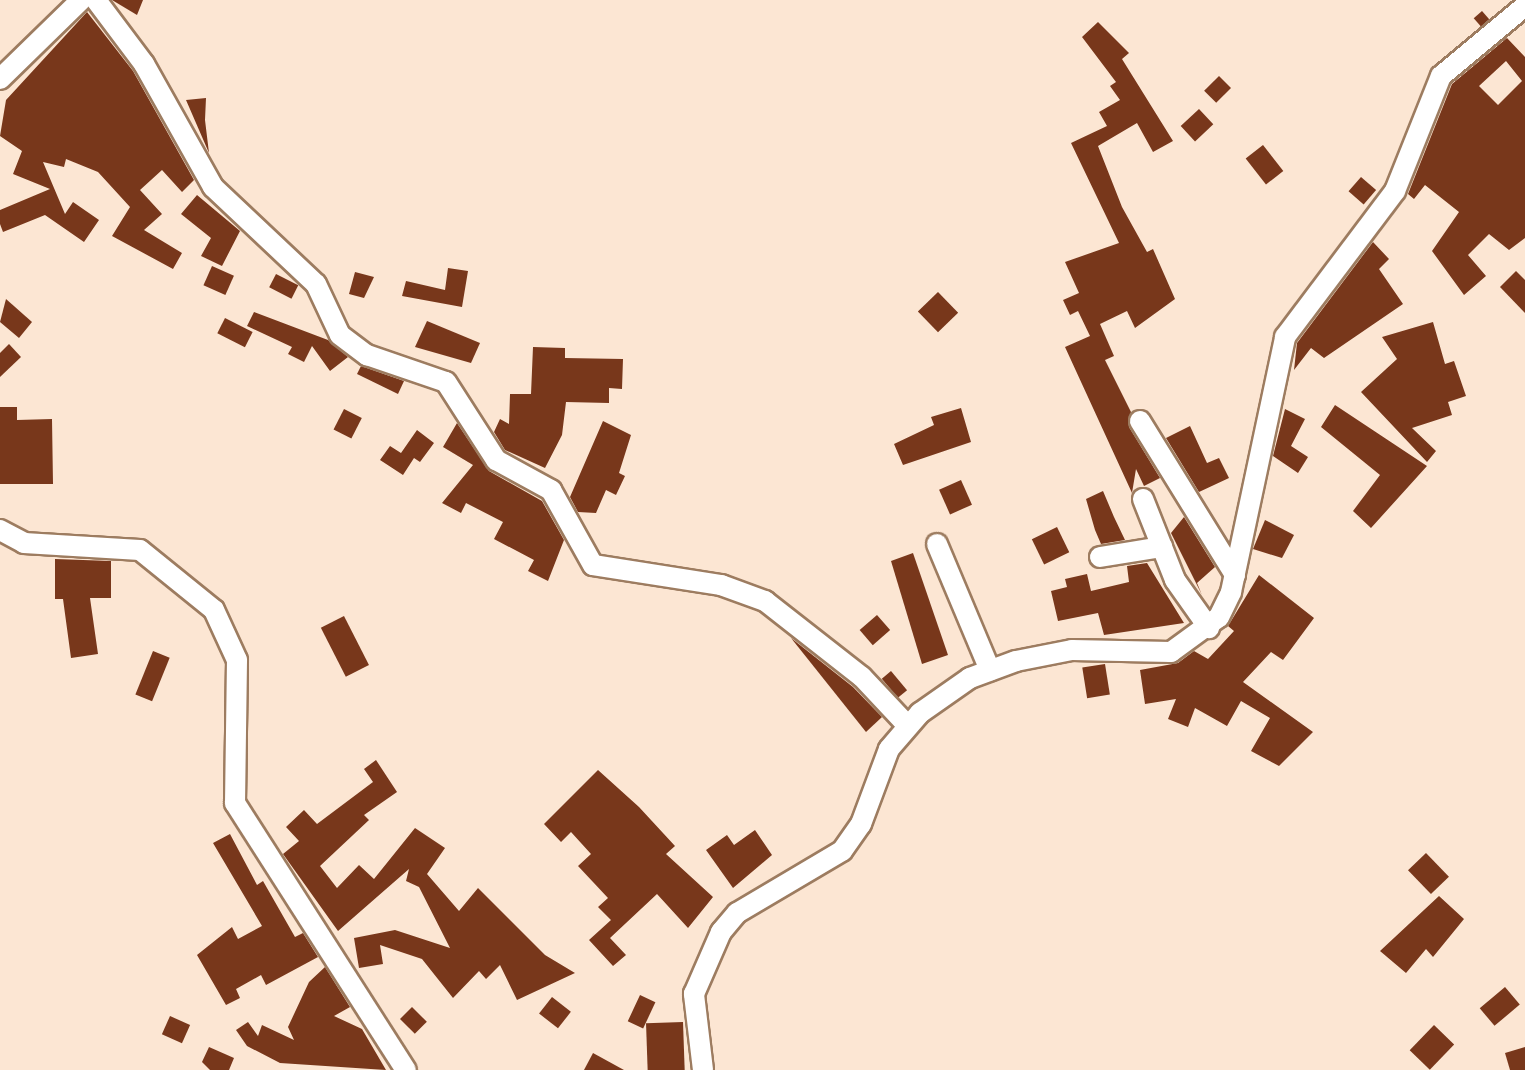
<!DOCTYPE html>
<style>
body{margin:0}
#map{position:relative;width:1525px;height:1070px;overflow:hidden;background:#fce6d3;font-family:"Space Grotesk",sans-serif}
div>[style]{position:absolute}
.building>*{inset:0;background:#78371b;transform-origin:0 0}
.roads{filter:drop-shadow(2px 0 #9d7c60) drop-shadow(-2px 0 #9d7c60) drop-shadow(0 2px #9d7c60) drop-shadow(0 -2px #9d7c60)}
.minor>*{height:20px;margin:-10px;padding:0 10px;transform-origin:10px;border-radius:10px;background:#fff}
span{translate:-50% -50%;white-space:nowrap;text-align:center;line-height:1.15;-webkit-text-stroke:8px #fef6f0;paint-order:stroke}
</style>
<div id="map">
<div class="building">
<div style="clip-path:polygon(112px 0,143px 0,137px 15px)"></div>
<div style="left:1482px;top:11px;width:11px;height:11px;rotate:49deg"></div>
<div style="clip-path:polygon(87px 12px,133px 71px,194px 180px,182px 192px,162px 170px,140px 190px,162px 214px,144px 230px,182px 253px,173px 269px,112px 236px,130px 207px,98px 172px,66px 159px,64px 167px,43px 162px,65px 214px,73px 202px,99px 220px,84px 242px,45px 215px,3px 232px,0 224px,0 210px,50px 189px,13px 174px,22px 151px,0 136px,6px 100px)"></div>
<div style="clip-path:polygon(1098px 22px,1129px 53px,1122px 59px,1173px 141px,1153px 152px,1137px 123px,1098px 146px,1122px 207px,1147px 252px,1153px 249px,1175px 299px,1135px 328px,1127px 311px,1100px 324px,1114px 356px,1105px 360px,1131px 412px,1129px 427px,1160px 478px,1144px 486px,1136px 469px,1132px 493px,1065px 347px,1090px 336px,1078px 311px,1070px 315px,1063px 300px,1079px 293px,1065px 262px,1119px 243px,1071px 143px,1107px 126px,1099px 112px,1120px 100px,1110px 86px,1116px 82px,1082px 37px)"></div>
<div style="clip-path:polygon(evenodd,1507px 38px,1525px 57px,1525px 238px,1509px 250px,1489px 234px,1468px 255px,1486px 276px,1464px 295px,1432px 251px,1459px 212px,1425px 185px,1414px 199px,1408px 194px,1452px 84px,1507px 38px,1506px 61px,1522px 81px,1498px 105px,1479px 86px,1506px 61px)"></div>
<div style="left:1219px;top:76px;width:17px;height:21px;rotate:45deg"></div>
<div style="clip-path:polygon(206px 98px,205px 120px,209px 153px,186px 100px)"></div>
<div style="left:1199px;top:109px;width:21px;height:25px;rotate:47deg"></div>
<div style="left:1263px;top:145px;width:33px;height:22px;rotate:52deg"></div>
<div style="left:1361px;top:177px;width:20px;height:19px;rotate:41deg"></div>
<div style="clip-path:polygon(197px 195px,240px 231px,222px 266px,201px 256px,211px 238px,181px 214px)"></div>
<div style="clip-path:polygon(1373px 242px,1389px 259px,1379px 269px,1403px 304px,1324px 358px,1311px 348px,1294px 370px,1297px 343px)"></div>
<div style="left:212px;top:266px;width:24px;height:21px;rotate:24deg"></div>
<div style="clip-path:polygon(448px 268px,468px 271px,462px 307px,402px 296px,406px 281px,445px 290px)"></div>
<div style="clip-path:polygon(1516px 271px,1525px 280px,1525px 313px,1500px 287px)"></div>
<div style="clip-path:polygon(355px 272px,374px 277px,364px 298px,349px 294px)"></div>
<div style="left:276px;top:274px;width:25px;height:15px;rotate:27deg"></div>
<div style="left:938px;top:292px;width:29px;height:28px;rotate:46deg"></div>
<div style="clip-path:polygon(6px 299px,32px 322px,19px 338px,0 322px)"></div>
<div style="clip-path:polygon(254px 312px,328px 340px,348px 357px,330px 371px,312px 346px,304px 362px,288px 354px,292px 347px,247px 326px)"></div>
<div style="left:225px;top:318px;width:31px;height:17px;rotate:27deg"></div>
<div style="clip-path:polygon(427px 321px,480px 343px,471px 363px,415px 347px)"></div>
<div style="clip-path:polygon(1433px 322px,1445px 364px,1454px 361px,1466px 396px,1448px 402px,1452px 415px,1412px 428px,1436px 451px,1427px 462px,1361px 392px,1397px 359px,1382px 337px)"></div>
<div style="clip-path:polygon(9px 344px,21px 357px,0 377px,0 353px)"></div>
<div style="clip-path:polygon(533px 347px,565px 348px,565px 358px,623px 359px,622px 389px,609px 388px,609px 403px,566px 402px,562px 435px,545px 468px,505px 450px,494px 432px,500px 419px,509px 424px,510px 394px,531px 394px)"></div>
<div style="clip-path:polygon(361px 366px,404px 381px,398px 394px,357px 374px)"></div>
<div style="clip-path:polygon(1335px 405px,1427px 466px,1371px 528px,1353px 511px,1380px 475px,1321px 427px)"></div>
<div style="clip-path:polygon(0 407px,17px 407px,17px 420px,52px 419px,53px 484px,0 484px)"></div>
<div style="clip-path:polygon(961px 408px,971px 442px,903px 465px,894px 444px,934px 425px,931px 417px)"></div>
<div style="left:344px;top:409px;width:20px;height:23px;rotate:27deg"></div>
<div style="clip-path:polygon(1285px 409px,1305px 419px,1291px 446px,1308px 457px,1298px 473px,1273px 456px)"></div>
<div style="clip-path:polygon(603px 421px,631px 435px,619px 473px,625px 476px,616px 495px,606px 490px,596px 513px,578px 512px,570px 497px)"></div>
<div style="clip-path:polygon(457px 423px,489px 471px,542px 501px,564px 540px,548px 581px,528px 571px,534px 560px,494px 539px,503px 522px,466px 503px,461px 513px,442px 503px,473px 465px,443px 447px)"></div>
<div style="clip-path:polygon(1190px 426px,1207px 463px,1219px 458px,1229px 478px,1199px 492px,1166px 438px)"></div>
<div style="clip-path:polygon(417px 430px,434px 443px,420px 462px,414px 458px,403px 475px,380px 460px,390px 446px,401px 453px)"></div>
<div style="left:961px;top:480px;width:27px;height:24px;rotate:66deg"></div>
<div style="clip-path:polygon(1103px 491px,1114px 517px,1125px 540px,1101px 544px,1095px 530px,1086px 499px)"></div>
<div style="clip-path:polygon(1184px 517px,1215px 567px,1197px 583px,1202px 595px,1171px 533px)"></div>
<div style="clip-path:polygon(1265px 520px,1294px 535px,1282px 558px,1253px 549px)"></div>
<div style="left:1057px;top:527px;width:28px;height:28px;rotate:64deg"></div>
<div style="clip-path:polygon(913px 553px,948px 655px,922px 664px,891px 561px)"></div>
<div style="clip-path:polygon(55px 559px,111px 561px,111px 598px,90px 598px,98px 654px,71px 658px,63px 599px,55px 599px)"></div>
<div style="clip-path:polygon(1147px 563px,1184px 623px,1104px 635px,1098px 613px,1058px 621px,1051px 591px,1067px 587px,1065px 579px,1087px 574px,1091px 591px,1129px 582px,1127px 566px)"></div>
<div style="clip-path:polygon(1259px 575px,1314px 618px,1283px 660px,1271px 652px,1243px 682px,1313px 732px,1279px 766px,1251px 751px,1270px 718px,1241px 701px,1227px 726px,1195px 708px,1188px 727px,1168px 719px,1176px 699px,1145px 704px,1140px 670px,1178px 663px,1194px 651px,1208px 659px,1234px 631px,1228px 626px)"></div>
<div style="left:877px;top:615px;width:20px;height:23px;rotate:49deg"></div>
<div style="left:344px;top:616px;width:55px;height:26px;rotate:63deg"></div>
<div style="clip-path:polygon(791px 638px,853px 687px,882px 717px,866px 732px)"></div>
<div style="left:153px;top:651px;width:18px;height:47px;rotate:22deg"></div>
<div style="left:1105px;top:664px;width:31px;height:23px;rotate:81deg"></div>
<div style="left:891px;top:671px;width:25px;height:12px;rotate:50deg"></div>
<div style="clip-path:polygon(376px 760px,397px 792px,364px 815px,369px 820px,320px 866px,337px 888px,359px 865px,374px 879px,415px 828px,445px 848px,427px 874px,459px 911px,478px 888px,545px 955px,575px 973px,517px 1000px,500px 965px,486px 979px,479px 971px,453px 998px,422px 959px,380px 945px,383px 964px,359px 968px,354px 938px,395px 930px,450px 948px,419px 887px,406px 881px,409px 869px,338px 931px,283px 854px,299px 841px,286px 827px,304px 810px,317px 824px,373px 782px,364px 769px)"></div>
<div style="clip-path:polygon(598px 770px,639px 807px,675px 846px,666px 854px,713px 897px,688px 928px,657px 894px,610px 938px,626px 955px,613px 966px,589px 940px,611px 920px,598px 907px,608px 898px,578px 866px,591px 854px,571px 832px,561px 842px,544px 824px)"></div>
<div style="clip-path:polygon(755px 830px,772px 855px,733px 888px,706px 850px,727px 835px,734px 845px)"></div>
<div style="clip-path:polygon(230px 834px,257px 885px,263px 881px,295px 937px,303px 933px,318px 957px,266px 985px,261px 975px,236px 989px,240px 998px,226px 1005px,197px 955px,232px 927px,238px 939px,262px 926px,213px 843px)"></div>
<div style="left:1426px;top:853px;width:33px;height:25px;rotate:46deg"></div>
<div style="clip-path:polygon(1439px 896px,1464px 919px,1433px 957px,1426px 949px,1406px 973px,1380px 951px)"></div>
<div style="clip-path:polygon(325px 967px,350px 1007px,334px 1016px,362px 1029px,386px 1070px,280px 1063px,247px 1046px,236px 1030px,248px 1022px,258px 1036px,262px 1025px,294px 1040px,288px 1027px,309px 982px)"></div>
<div style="left:1505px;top:987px;width:23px;height:33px;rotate:50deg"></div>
<div style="left:640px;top:995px;width:17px;height:29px;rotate:25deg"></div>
<div style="left:552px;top:997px;width:24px;height:21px;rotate:38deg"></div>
<div style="left:412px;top:1007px;width:21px;height:17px;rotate:45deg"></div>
<div style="left:170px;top:1016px;width:22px;height:20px;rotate:24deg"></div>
<div style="left:683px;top:1022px;width:48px;height:37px;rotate:88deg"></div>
<div style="left:1434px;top:1025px;width:28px;height:35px;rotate:44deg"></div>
<div style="clip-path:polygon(209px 1047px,234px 1058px,229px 1070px,210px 1070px,202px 1062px)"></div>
<div style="clip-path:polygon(1525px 1047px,1525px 1070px,1510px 1070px,1505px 1053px)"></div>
<div style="clip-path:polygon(593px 1053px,624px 1070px,584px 1070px)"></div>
</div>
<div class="roads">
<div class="minor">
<div style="left:96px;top:0;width:80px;rotate:53.1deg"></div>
<div style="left:144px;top:64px;width:141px;rotate:60.7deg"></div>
<div style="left:213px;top:187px;width:141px;rotate:43.3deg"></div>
<div style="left:316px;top:284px;width:56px;rotate:64.8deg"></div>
<div style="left:340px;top:335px;width:34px;rotate:37deg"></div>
<div style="left:367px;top:355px;width:83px;rotate:18.9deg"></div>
<div style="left:446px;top:382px;width:93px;rotate:57.3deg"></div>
<div style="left:496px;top:460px;width:63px;rotate:28.6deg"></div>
<div style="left:551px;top:490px;width:86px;rotate:60.8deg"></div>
<div style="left:593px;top:565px;width:130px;rotate:8.9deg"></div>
<div style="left:721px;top:585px;width:47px;rotate:20deg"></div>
<div style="left:765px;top:601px;width:123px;rotate:38.1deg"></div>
<div style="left:862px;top:677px;width:66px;rotate:46.8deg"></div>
<div style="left:0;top:79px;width:113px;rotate:-44.3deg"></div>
<div style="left:1140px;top:421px;width:181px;rotate:58.3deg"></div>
<div style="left:1143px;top:499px;width:87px;rotate:68.4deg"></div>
<div style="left:1175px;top:580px;width:59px;rotate:54.7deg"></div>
<div style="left:0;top:530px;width:27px;rotate:28deg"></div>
<div style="left:24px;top:543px;width:116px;rotate:3.5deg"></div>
<div style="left:140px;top:550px;width:95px;rotate:39deg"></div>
<div style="left:214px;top:610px;width:55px;rotate:65.3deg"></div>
<div style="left:237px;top:660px;width:143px;rotate:90.8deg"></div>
<div style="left:235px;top:803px;width:317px;rotate:57.4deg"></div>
<div style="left:937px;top:544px;width:137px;rotate:67.2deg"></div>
<div style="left:1100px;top:557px;width:63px;rotate:-9.2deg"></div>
<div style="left:703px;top:1070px;width:77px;rotate:-96.8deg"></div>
<div style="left:694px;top:994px;width:68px;rotate:-66.5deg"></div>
<div style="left:721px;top:932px;width:25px;rotate:-50deg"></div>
<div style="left:737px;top:913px;width:122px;rotate:-30.6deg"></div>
<div style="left:842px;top:851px;width:33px;rotate:-55deg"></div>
<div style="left:861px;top:824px;width:80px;rotate:-69.5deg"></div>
<div style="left:889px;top:749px;width:48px;rotate:-49.3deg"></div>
<div style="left:920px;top:713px;width:61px;rotate:-35deg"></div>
<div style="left:970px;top:678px;width:49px;rotate:-20.3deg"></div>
<div style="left:1016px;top:661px;width:57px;rotate:-11.1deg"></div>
<div style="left:1072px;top:650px;width:99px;rotate:1.2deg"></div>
<div style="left:1171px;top:652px;width:59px;rotate:-36.1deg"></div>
<div style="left:1219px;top:617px;width:28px;rotate:-64deg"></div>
<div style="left:1231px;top:592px;width:261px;rotate:-78deg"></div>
<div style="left:1285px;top:337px;width:183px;rotate:-53deg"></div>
<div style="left:1395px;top:191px;width:124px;rotate:-68.2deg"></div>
<div style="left:1441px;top:76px;width:109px;rotate:-39.8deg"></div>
</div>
</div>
</div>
